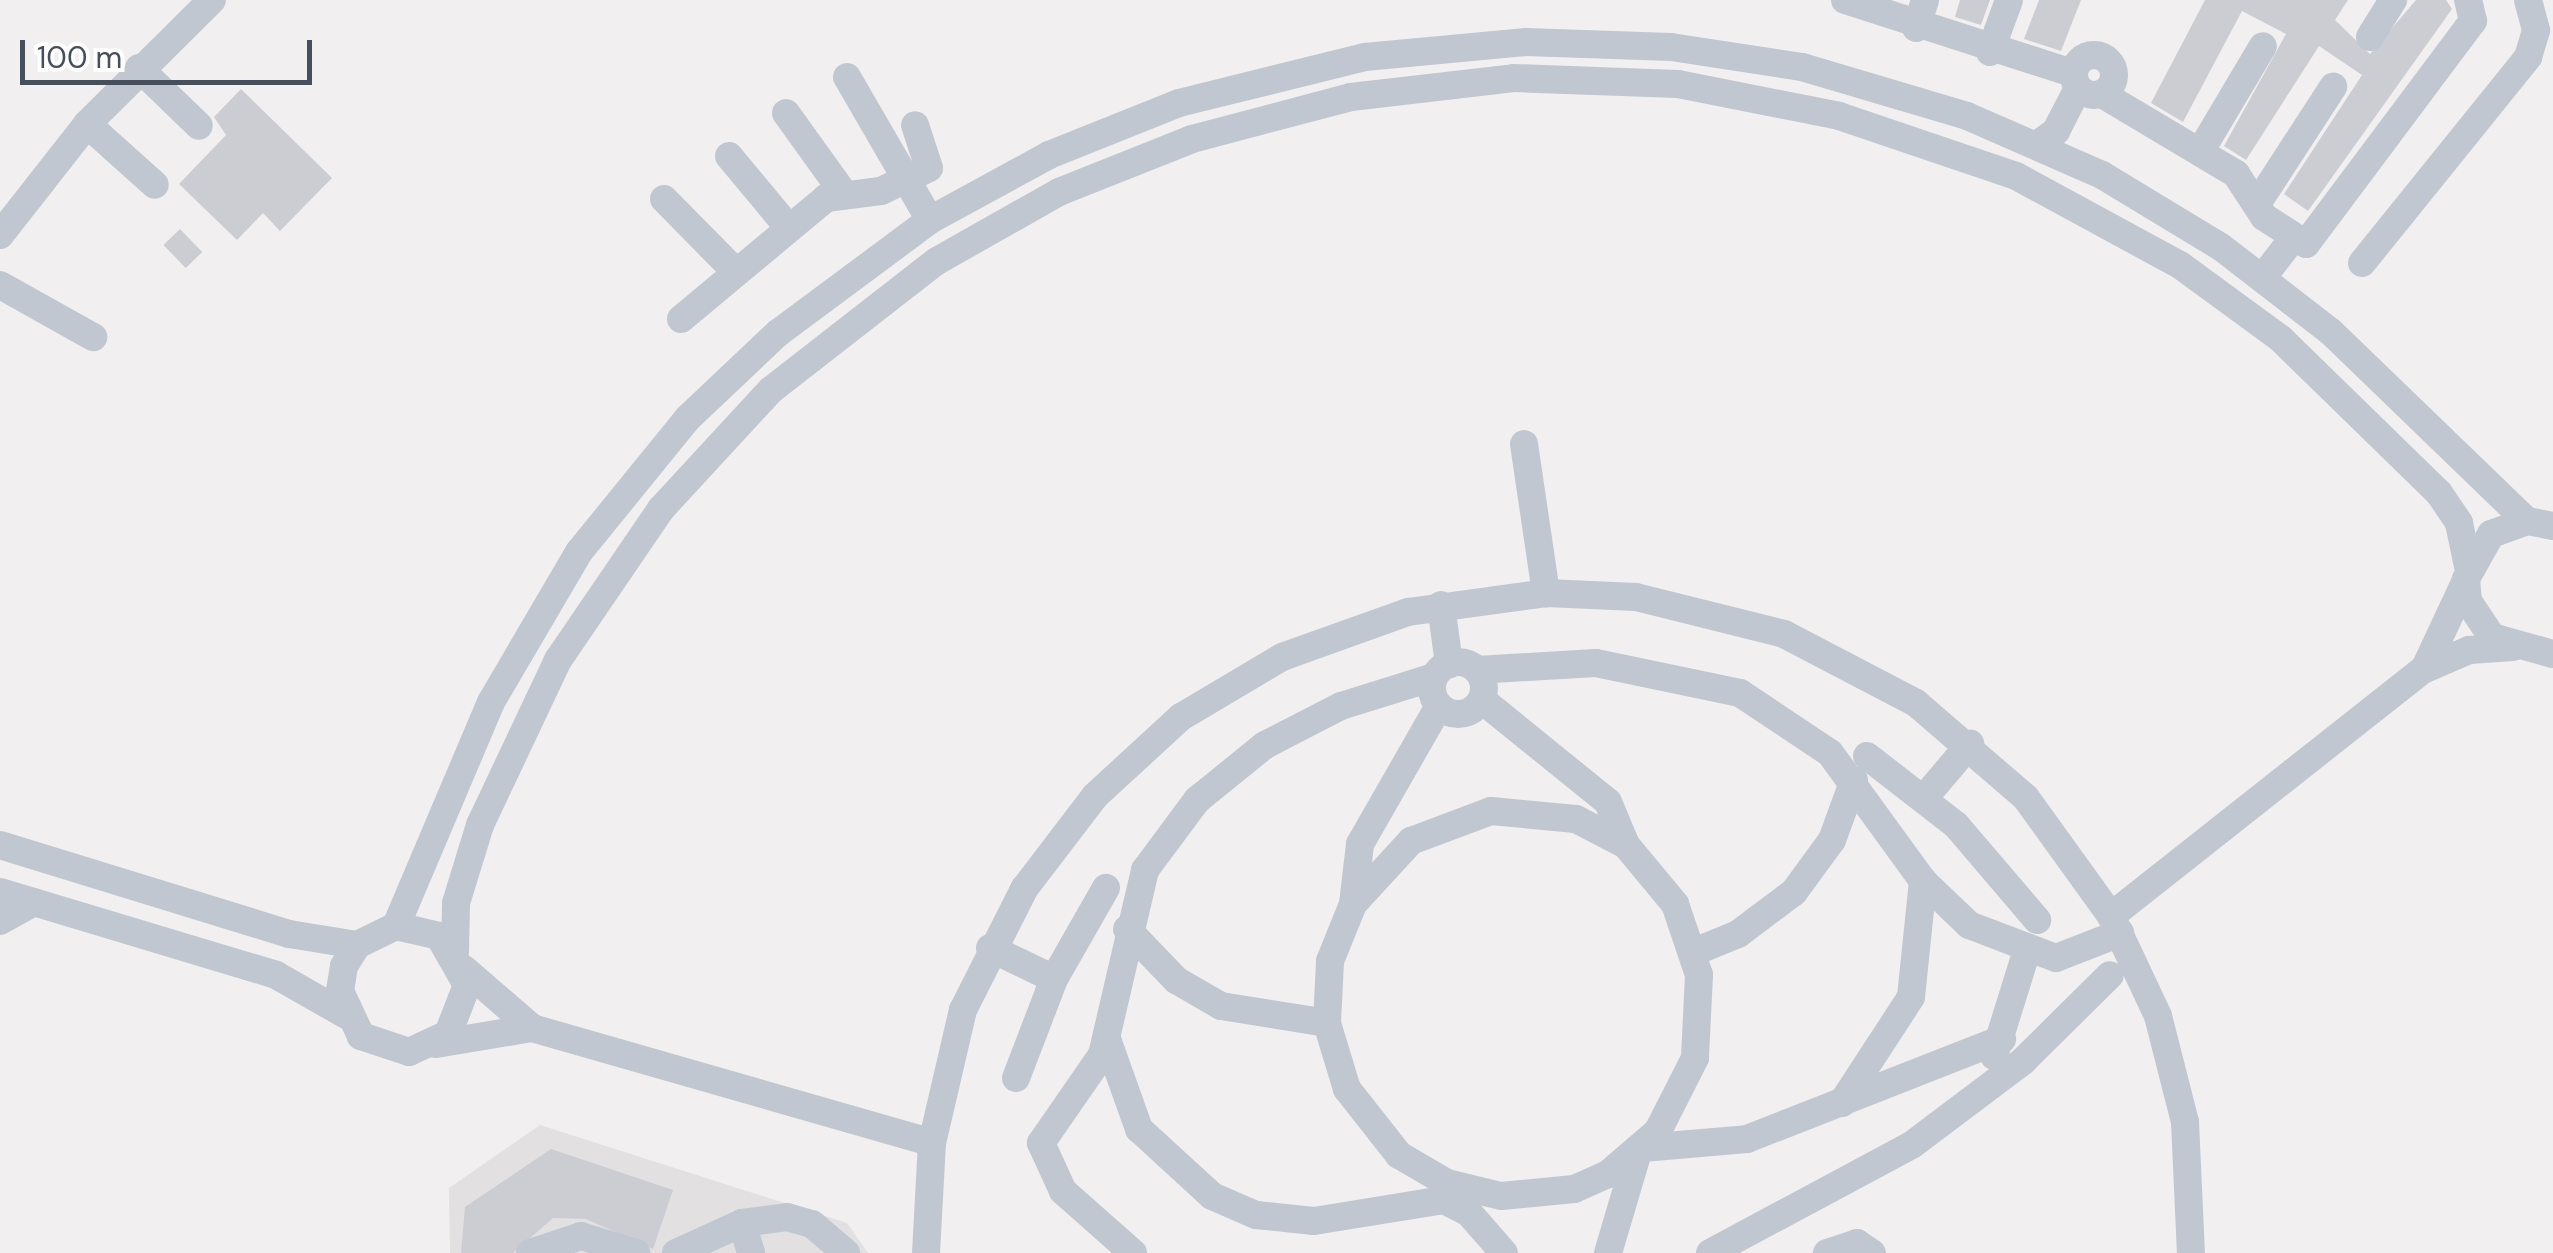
<!DOCTYPE html>
<style>
body{margin:0}
#map{position:relative;width:2553px;height:1253px;overflow:hidden;background:#f1efef;font-family:"DM Sans",sans-serif}
div>[style]{position:absolute}
.education>*{inset:0;background:#e2e0e1}
.building>*{inset:0;background:#cccdd3;transform-origin:0 0}
.minor>*{height:28px;margin:-14px;padding:0 14px;transform-origin:14px;border-radius:14px;background:#c0c7d0}
.minor>.ring{margin:-14px;padding:0;box-sizing:content-box;background:none;border:28px solid #c0c7d0;border-radius:50%}
span{translate:-50% -50%;white-space:nowrap;text-align:center;line-height:1.15;-webkit-text-stroke:8px #fff;paint-order:stroke}
.scale{position:absolute;left:20px;top:40px;width:292px;height:45px;box-sizing:border-box;border:5px solid #484f5c;border-top:0;padding-left:12px;font-size:30px;line-height:35px;white-space:nowrap;color:#484f5c;-webkit-text-stroke:8px #fff;paint-order:stroke}
</style>
<div id="map">
<div class="education">
<div style="clip-path:polygon(540px 1125px,847px 1223px,868px 1253px,450px 1253px,449px 1188px)"></div>
</div>
<div class="building">
<div style="clip-path:polygon(1960px 0,1990px 0,1981px 25px,1955px 17px)"></div>
<div style="clip-path:polygon(2039px 0,2081px 0,2061px 51px,2024px 39px)"></div>
<div style="clip-path:polygon(2205px 0,2348px 0,2335px 20px,2370px 54px,2416px 0,2446px 0,2452px 9px,2308px 211px,2284px 194px,2362px 75px,2319px 46px,2246px 160px,2224px 146px,2286px 34px,2242px 11px,2183px 122px,2151px 103px)"></div>
<div style="clip-path:polygon(241px 89px,332px 178px,280px 231px,263px 213px,237px 240px,179px 184px,226px 135px,214px 117px)"></div>
<div style="left:180px;top:229px;width:32px;height:23px;rotate:46deg"></div>
<div style="clip-path:polygon(551px 1149px,673px 1190px,653px 1249px,586px 1219px,553px 1218px,513px 1253px,461px 1253px,465px 1207px)"></div>
</div>
<div class="minor">
<div style="left:1845px;top:0;width:239px;rotate:17.8deg"></div>
<div style="left:1916px;top:28px;width:29px;rotate:-72deg"></div>
<div style="left:2370px;top:37px;width:44px;rotate:-58.1deg"></div>
<div style="left:1990px;top:52px;width:55px;rotate:-69.9deg"></div>
<div class="ring" style="left:2074px;top:55px;width:12px;height:12px"></div>
<div style="left:139px;top:68px;width:83px;rotate:44deg"></div>
<div style="left:847px;top:77px;width:165px;rotate:59.9deg"></div>
<div style="left:2102px;top:94px;width:156px;rotate:30.8deg"></div>
<div style="left:2236px;top:174px;width:51px;rotate:56.9deg"></div>
<div style="left:2264px;top:217px;width:50px;rotate:32.7deg"></div>
<div style="left:2306px;top:244px;width:279px;rotate:-53.2deg"></div>
<div style="left:2473px;top:21px;width:22px;rotate:-103deg"></div>
<div style="left:786px;top:113px;width:96px;rotate:54.3deg"></div>
<div style="left:87px;top:124px;width:91px;rotate:41.9deg"></div>
<div style="left:2037px;top:145px;width:24px;rotate:-36deg"></div>
<div style="left:2056px;top:131px;width:48px;rotate:-62.9deg"></div>
<div style="left:2200px;top:152px;width:123px;rotate:-59.3deg"></div>
<div style="left:729px;top:156px;width:92px;rotate:50.3deg"></div>
<div style="left:664px;top:199px;width:101px;rotate:45.4deg"></div>
<div style="left:2257px;top:204px;width:140px;rotate:-57deg"></div>
<div style="left:0;top:235px;width:141px;rotate:-51.9deg"></div>
<div style="left:87px;top:124px;width:176px;rotate:-44.8deg"></div>
<div style="left:2362px;top:263px;width:265px;rotate:-51.1deg"></div>
<div style="left:2528px;top:57px;width:28px;rotate:-73deg"></div>
<div style="left:2536px;top:30px;width:31px;rotate:-105deg"></div>
<div style="left:2263px;top:277px;width:49px;rotate:-52.4deg"></div>
<div style="left:0;top:285px;width:107px;rotate:29.2deg"></div>
<div style="left:681px;top:319px;width:189px;rotate:-39.8deg"></div>
<div style="left:826px;top:198px;width:55px;rotate:-7.3deg"></div>
<div style="left:881px;top:191px;width:53px;rotate:-25.6deg"></div>
<div style="left:929px;top:168px;width:45px;rotate:-108deg"></div>
<div style="left:1524px;top:444px;width:151px;rotate:81.6deg"></div>
<div style="left:2553px;top:526px;width:26px;rotate:-169deg"></div>
<div style="left:2527px;top:521px;width:38px;rotate:160deg"></div>
<div style="left:2491px;top:534px;width:51px;rotate:119.1deg"></div>
<div style="left:2466px;top:579px;width:22px;rotate:85deg"></div>
<div style="left:2468px;top:601px;width:43px;rotate:56.3deg"></div>
<div style="left:2492px;top:637px;width:63px;rotate:15.6deg"></div>
<div style="left:1441px;top:605px;width:60px;rotate:82.3deg"></div>
<div class="ring" style="left:1432px;top:662px;width:24px;height:24px"></div>
<div style="left:2425px;top:668px;width:97px;rotate:-65deg"></div>
<div style="left:1477px;top:670px;width:119px;rotate:-3.4deg"></div>
<div style="left:1596px;top:663px;width:147px;rotate:11.8deg"></div>
<div style="left:1740px;top:693px;width:108px;rotate:33.7deg"></div>
<div style="left:1830px;top:753px;width:158px;rotate:54deg"></div>
<div style="left:1923px;top:881px;width:64px;rotate:43.7deg"></div>
<div style="left:1969px;top:925px;width:93px;rotate:20.8deg"></div>
<div style="left:2056px;top:958px;width:69px;rotate:-21.3deg"></div>
<div style="left:1482px;top:700px;width:162px;rotate:39deg"></div>
<div style="left:1608px;top:802px;width:47px;rotate:67.3deg"></div>
<div style="left:1867px;top:756px;width:113px;rotate:37.8deg"></div>
<div style="left:1956px;top:825px;width:125px;rotate:49.5deg"></div>
<div style="left:1925px;top:797px;width:70px;rotate:-49.7deg"></div>
<div style="left:0;top:845px;width:302px;rotate:17.1deg"></div>
<div style="left:289px;top:934px;width:69px;rotate:9.2deg"></div>
<div style="left:0;top:892px;width:288px;rotate:16.7deg"></div>
<div style="left:276px;top:975px;width:81px;rotate:29.7deg"></div>
<div style="left:1353px;top:904px;width:86px;rotate:-47.4deg"></div>
<div style="left:1411px;top:841px;width:85px;rotate:-20.6deg"></div>
<div style="left:1491px;top:811px;width:85px;rotate:5.4deg"></div>
<div style="left:1576px;top:819px;width:56px;rotate:27.5deg"></div>
<div style="left:1626px;top:845px;width:77px;rotate:50.3deg"></div>
<div style="left:1675px;top:904px;width:75px;rotate:71.3deg"></div>
<div style="left:1699px;top:975px;width:83px;rotate:92.8deg"></div>
<div style="left:1695px;top:1058px;width:82px;rotate:116.9deg"></div>
<div style="left:1658px;top:1131px;width:66px;rotate:139.3deg"></div>
<div style="left:1608px;top:1174px;width:37px;rotate:156deg"></div>
<div style="left:1574px;top:1189px;width:73px;rotate:174.5deg"></div>
<div style="left:1501px;top:1196px;width:56px;rotate:-166.5deg"></div>
<div style="left:1447px;top:1183px;width:56px;rotate:-149.7deg"></div>
<div style="left:1399px;top:1155px;width:84px;rotate:-128.2deg"></div>
<div style="left:1347px;top:1089px;width:69px;rotate:-106.9deg"></div>
<div style="left:1327px;top:1023px;width:62px;rotate:-87.2deg"></div>
<div style="left:1330px;top:961px;width:61px;rotate:-68deg"></div>
<div style="left:1353px;top:904px;width:60px;rotate:-83.3deg"></div>
<div style="left:1360px;top:844px;width:159px;rotate:-60.2deg"></div>
<div style="left:2111px;top:916px;width:397px;rotate:-38.3deg"></div>
<div style="left:2423px;top:670px;width:50px;rotate:-23.5deg"></div>
<div style="left:2469px;top:650px;width:44px;rotate:-3.9deg"></div>
<div style="left:0;top:921px;width:39px;rotate:-29deg"></div>
<div style="left:396px;top:926px;width:44px;rotate:13.1deg"></div>
<div style="left:439px;top:936px;width:56px;rotate:60.3deg"></div>
<div style="left:467px;top:985px;width:53px;rotate:111.2deg"></div>
<div style="left:448px;top:1034px;width:43px;rotate:155.2deg"></div>
<div style="left:409px;top:1052px;width:51px;rotate:-161.6deg"></div>
<div style="left:361px;top:1036px;width:50px;rotate:-115deg"></div>
<div style="left:340px;top:991px;width:25px;rotate:-81deg"></div>
<div style="left:344px;top:966px;width:25px;rotate:-58deg"></div>
<div style="left:357px;top:945px;width:43px;rotate:-26deg"></div>
<div style="left:396px;top:926px;width:243px;rotate:-67deg"></div>
<div style="left:491px;top:702px;width:174px;rotate:-59.6deg"></div>
<div style="left:579px;top:552px;width:173px;rotate:-50.9deg"></div>
<div style="left:688px;top:418px;width:124px;rotate:-43.4deg"></div>
<div style="left:778px;top:333px;width:189px;rotate:-36.6deg"></div>
<div style="left:930px;top:220px;width:136px;rotate:-28.6deg"></div>
<div style="left:1049px;top:155px;width:140px;rotate:-21.8deg"></div>
<div style="left:1179px;top:103px;width:192px;rotate:-13.9deg"></div>
<div style="left:1365px;top:57px;width:162px;rotate:-5.3deg"></div>
<div style="left:1526px;top:42px;width:145px;rotate:2deg"></div>
<div style="left:1671px;top:47px;width:133px;rotate:8.7deg"></div>
<div style="left:1802px;top:67px;width:172px;rotate:16.5deg"></div>
<div style="left:1967px;top:116px;width:147px;rotate:23.6deg"></div>
<div style="left:2102px;top:175px;width:139px;rotate:31.2deg"></div>
<div style="left:2221px;top:247px;width:139px;rotate:37.7deg"></div>
<div style="left:2331px;top:332px;width:272px;rotate:44deg"></div>
<div style="left:1127px;top:929px;width:71px;rotate:46.1deg"></div>
<div style="left:1176px;top:980px;width:52px;rotate:30deg"></div>
<div style="left:1221px;top:1006px;width:107px;rotate:9.1deg"></div>
<div style="left:990px;top:948px;width:71px;rotate:25.8deg"></div>
<div style="left:455px;top:952px;width:49px;rotate:-88.8deg"></div>
<div style="left:456px;top:903px;width:82px;rotate:-72.9deg"></div>
<div style="left:480px;top:825px;width:183px;rotate:-64.7deg"></div>
<div style="left:558px;top:660px;width:183px;rotate:-55.7deg"></div>
<div style="left:661px;top:509px;width:162px;rotate:-47.3deg"></div>
<div style="left:771px;top:390px;width:210px;rotate:-37.9deg"></div>
<div style="left:937px;top:261px;width:140px;rotate:-29.5deg"></div>
<div style="left:1059px;top:192px;width:143px;rotate:-21.7deg"></div>
<div style="left:1192px;top:139px;width:164px;rotate:-14.8deg"></div>
<div style="left:1351px;top:97px;width:164px;rotate:-6.6deg"></div>
<div style="left:1514px;top:78px;width:164px;rotate:2.1deg"></div>
<div style="left:1678px;top:84px;width:164px;rotate:11.2deg"></div>
<div style="left:1839px;top:116px;width:187px;rotate:18.7deg"></div>
<div style="left:2016px;top:176px;width:187px;rotate:28.5deg"></div>
<div style="left:2180px;top:265px;width:125px;rotate:36.2deg"></div>
<div style="left:2281px;top:339px;width:221px;rotate:44.3deg"></div>
<div style="left:2439px;top:493px;width:36px;rotate:56deg"></div>
<div style="left:2459px;top:523px;width:44px;rotate:78.2deg"></div>
<div style="left:1694px;top:952px;width:48px;rotate:-22.2deg"></div>
<div style="left:1738px;top:934px;width:70px;rotate:-36.9deg"></div>
<div style="left:1794px;top:892px;width:64px;rotate:-53.8deg"></div>
<div style="left:1832px;top:840px;width:64px;rotate:-69.9deg"></div>
<div style="left:464px;top:969px;width:90px;rotate:40.9deg"></div>
<div style="left:532px;top:1028px;width:416px;rotate:16deg"></div>
<div style="left:1107px;top:1039px;width:96px;rotate:70.4deg"></div>
<div style="left:1139px;top:1129px;width:99px;rotate:42.5deg"></div>
<div style="left:1212px;top:1196px;width:48px;rotate:23.4deg"></div>
<div style="left:1256px;top:1215px;width:58px;rotate:5.9deg"></div>
<div style="left:1314px;top:1221px;width:132px;rotate:-9.2deg"></div>
<div style="left:1444px;top:1200px;width:28px;rotate:27deg"></div>
<div style="left:1469px;top:1213px;width:53px;rotate:48.8deg"></div>
<div style="left:436px;top:1044px;width:97px;rotate:-9.5deg"></div>
<div style="left:1994px;top:1056px;width:108px;rotate:-72.7deg"></div>
<div style="left:1016px;top:1078px;width:106px;rotate:-69deg"></div>
<div style="left:1054px;top:979px;width:105px;rotate:-60.3deg"></div>
<div style="left:1842px;top:1103px;width:126px;rotate:-56.9deg"></div>
<div style="left:1911px;top:997px;width:117px;rotate:-84.1deg"></div>
<div style="left:1643px;top:1148px;width:104px;rotate:-4.9deg"></div>
<div style="left:1747px;top:1139px;width:274px;rotate:-21.4deg"></div>
<div style="left:742px;top:1223px;width:31px;rotate:73deg"></div>
<div style="left:530px;top:1253px;width:54px;rotate:-18.4deg"></div>
<div style="left:581px;top:1236px;width:58px;rotate:17.2deg"></div>
<div style="left:676px;top:1253px;width:72px;rotate:-24.4deg"></div>
<div style="left:742px;top:1223px;width:45px;rotate:-7.6deg"></div>
<div style="left:787px;top:1217px;width:26px;rotate:16deg"></div>
<div style="left:812px;top:1224px;width:45px;rotate:40.5deg"></div>
<div style="left:926px;top:1253px;width:110px;rotate:-86.9deg"></div>
<div style="left:932px;top:1143px;width:137px;rotate:-76.9deg"></div>
<div style="left:963px;top:1010px;width:136px;rotate:-63.2deg"></div>
<div style="left:1024px;top:889px;width:117px;rotate:-52.6deg"></div>
<div style="left:1095px;top:796px;width:117px;rotate:-42.6deg"></div>
<div style="left:1181px;top:717px;width:117px;rotate:-30.7deg"></div>
<div style="left:1282px;top:657px;width:134px;rotate:-19.7deg"></div>
<div style="left:1408px;top:612px;width:139px;rotate:-7.8deg"></div>
<div style="left:1546px;top:593px;width:90px;rotate:2.5deg"></div>
<div style="left:1636px;top:597px;width:153px;rotate:14deg"></div>
<div style="left:1784px;top:634px;width:149px;rotate:27.6deg"></div>
<div style="left:1916px;top:703px;width:145px;rotate:40.8deg"></div>
<div style="left:2026px;top:798px;width:145px;rotate:54.2deg"></div>
<div style="left:2111px;top:916px;width:110px;rotate:64.8deg"></div>
<div style="left:2158px;top:1016px;width:109px;rotate:75.7deg"></div>
<div style="left:2185px;top:1122px;width:131px;rotate:87.4deg"></div>
<div style="left:1133px;top:1253px;width:94px;rotate:-138.5deg"></div>
<div style="left:1063px;top:1191px;width:53px;rotate:-114.6deg"></div>
<div style="left:1041px;top:1143px;width:107px;rotate:-55.3deg"></div>
<div style="left:1102px;top:1055px;width:190px;rotate:-76.9deg"></div>
<div style="left:1145px;top:870px;width:87px;rotate:-53.4deg"></div>
<div style="left:1197px;top:800px;width:87px;rotate:-39deg"></div>
<div style="left:1265px;top:745px;width:85px;rotate:-27.2deg"></div>
<div style="left:1341px;top:706px;width:97px;rotate:-17.3deg"></div>
<div style="left:1608px;top:1253px;width:105px;rotate:-73.5deg"></div>
<div style="left:1710px;top:1253px;width:230px;rotate:-28.2deg"></div>
<div style="left:1913px;top:1144px;width:138px;rotate:-37deg"></div>
<div style="left:2023px;top:1061px;width:122px;rotate:-44.7deg"></div>
<div style="left:1827px;top:1253px;width:32px;rotate:-18deg"></div>
<div style="left:1857px;top:1243px;width:18px;rotate:34deg"></div>
</div>
<div class="scale">100 m</div>
</div>
